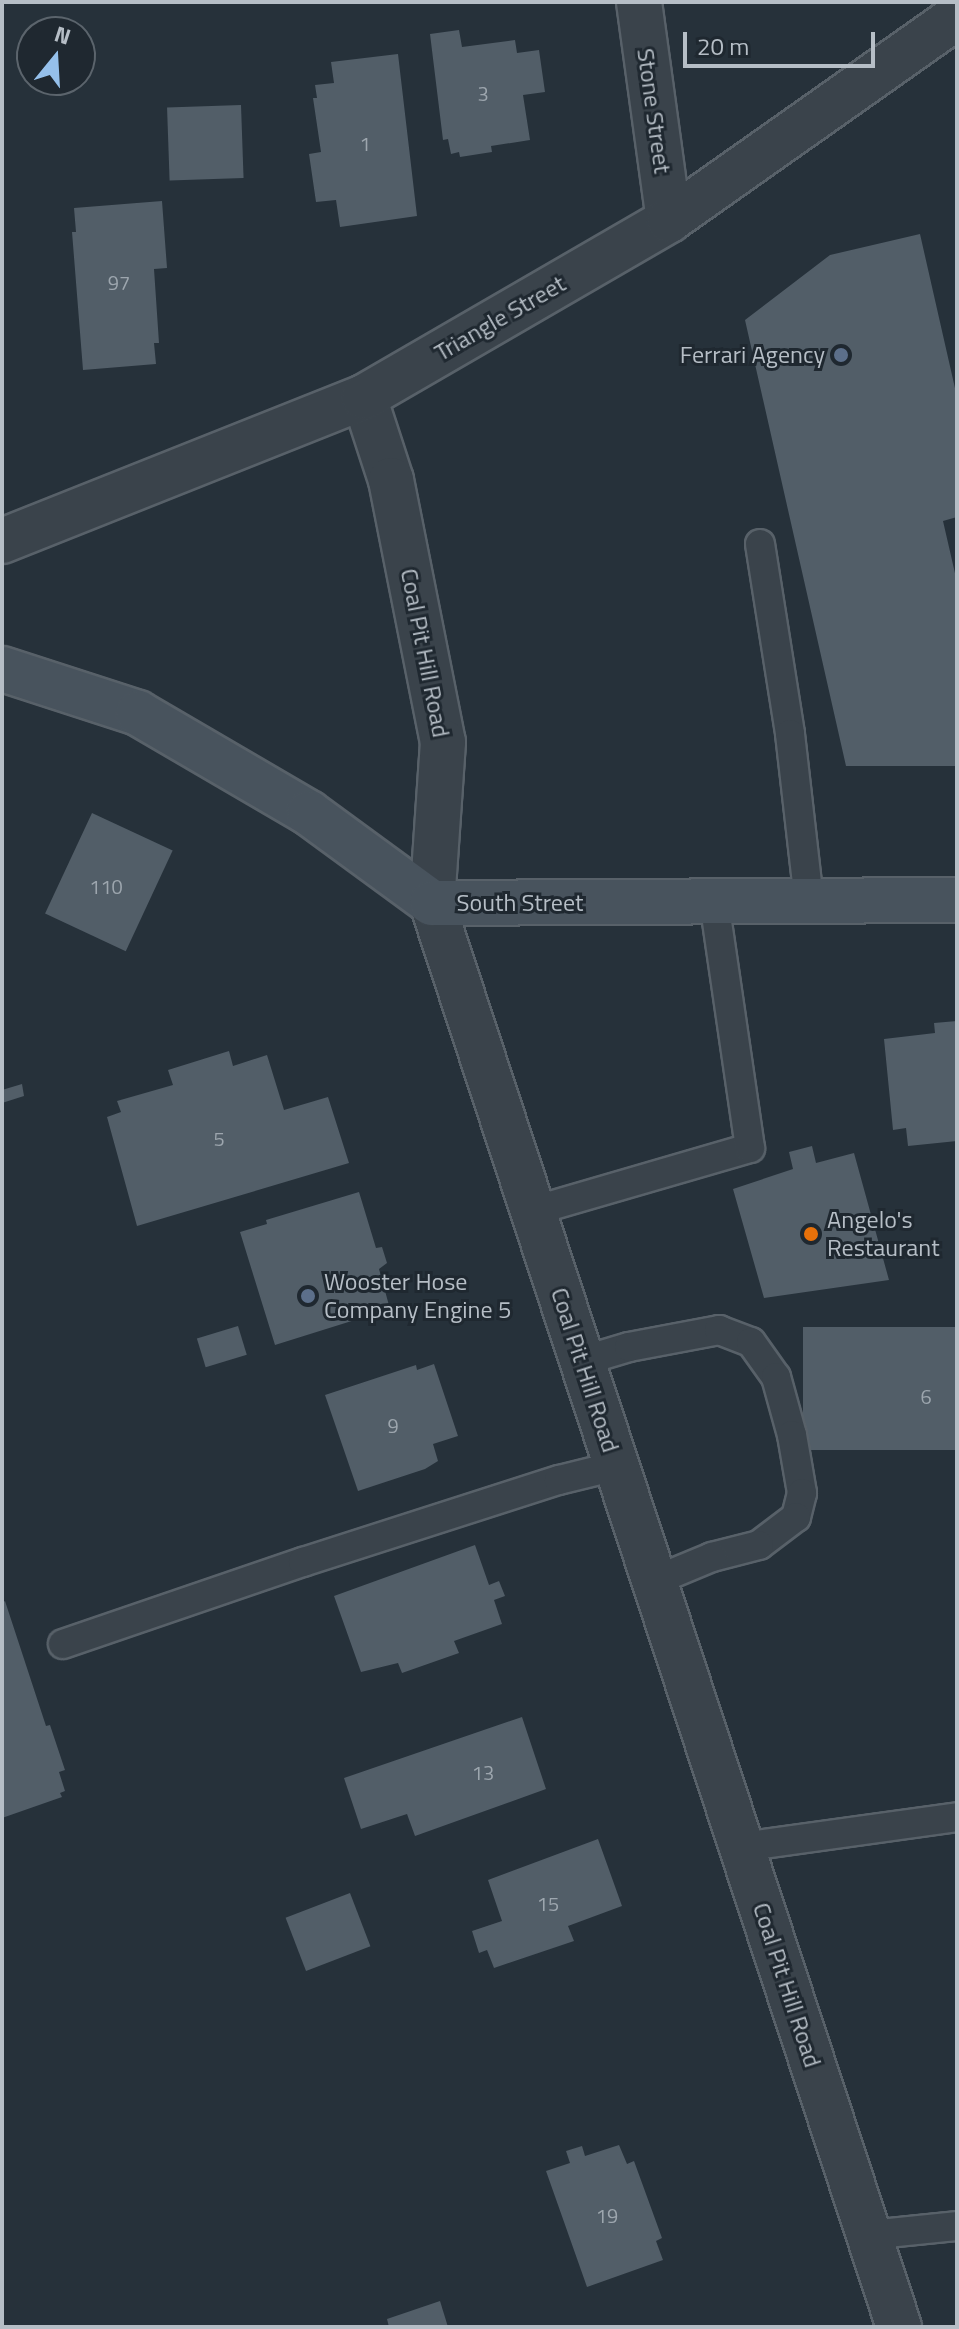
<!DOCTYPE html>
<style>
body{margin:0}
#map{position:relative;width:959px;height:2329px;overflow:hidden;background:#26313a;font-family:"Titillium Web",sans-serif}
div>[style]{position:absolute}
.building>*{inset:0;background:#525e68;transform-origin:0 0}
.roads{filter:drop-shadow(2px 0 #586169) drop-shadow(-2px 0 #586169) drop-shadow(0 2px #586169) drop-shadow(0 -2px #586169)}
.service>*{height:28px;margin:-14px;padding:0 14px;transform-origin:14px;border-radius:14px;background:#3a434b}
.minor>*{height:44px;margin:-22px;padding:0 22px;transform-origin:22px;border-radius:22px;background:#3a434b}
.tertiary>*{height:44px;margin:-22px;padding:0 22px;transform-origin:22px;border-radius:22px;background:#3a434b}
.secondary>*{height:44px;margin:-22px;padding:0 22px;transform-origin:22px;border-radius:22px;background:#48535d}
.dots>*{width:22px;height:22px;translate:-50% -50%;box-sizing:border-box;border:4px solid #1f2830;border-radius:50%}
span{translate:-50% -50%;white-space:nowrap;text-align:center;line-height:1.15;-webkit-text-stroke:6px #1f2830;paint-order:stroke}
.number-label{font-size:20px;color:#9da6ae}
.number-label span{-webkit-text-stroke-width:0}
.street-label{font-size:24px;color:#b6bec6}
.poi-label{font-size:24px;color:#b6bec6}
.right{translate:-100% -50%;text-align:right}
.left{translate:0 -50%;text-align:left}
.frame{position:absolute;inset:0;border:4px solid #b6bec6;pointer-events:none}
.north{position:absolute;left:16px;top:16px;width:80px;height:80px;box-sizing:border-box;background:#1f2830;border:2px solid #5b646c;border-radius:50%;rotate:18deg;font-size:22px;font-weight:700;line-height:32px;text-align:center;color:#b6bec6}
.north::after{content:'';display:block;margin:auto;width:28px;height:36px;background:#95c0eb;clip-path:polygon(50% 0,100% 100%,50% 72%,0 100%)}
.scale{position:absolute;left:683px;top:32px;width:192px;height:36px;box-sizing:border-box;border:4px solid #b6bec6;border-top:0;padding-left:10px;font-size:24px;line-height:28px;white-space:nowrap;color:#b6bec6;-webkit-text-stroke:6px #1f2830;paint-order:stroke}
</style>
<div id="map">
<div class="building">
<div style="clip-path:polygon(459px 30px,462px 47px,515px 40px,517px 53px,539px 50px,545px 92px,523px 95px,530px 140px,491px 146px,492px 152px,460px 157px,459px 152px,451px 154px,448px 139px,443px 140px,430px 34px)"></div>
<div style="clip-path:polygon(398px 54px,417px 216px,340px 227px,336px 200px,316px 202px,309px 154px,321px 152px,313px 98px,317px 98px,315px 85px,334px 83px,331px 62px)"></div>
<div style="left:241px;top:105px;width:73px;height:74px;rotate:88deg"></div>
<div style="clip-path:polygon(162px 201px,167px 268px,154px 269px,159px 343px,154px 343px,156px 364px,83px 370px,72px 232px,76px 232px,74px 208px)"></div>
<div style="clip-path:polygon(920px 234px,957px 397px,957px 517px,943px 521px,957px 582px,957px 766px,846px 766px,745px 320px,830px 255px)"></div>
<div style="left:92px;top:813px;width:89px;height:111px;rotate:25deg"></div>
<div style="clip-path:polygon(957px 1021px,957px 1141px,908px 1146px,906px 1128px,893px 1130px,884px 1039px,935px 1033px,934px 1023px)"></div>
<div style="clip-path:polygon(229px 1051px,233px 1066px,267px 1055px,284px 1110px,328px 1097px,349px 1163px,137px 1226px,107px 1117px,121px 1112px,117px 1101px,173px 1085px,168px 1070px)"></div>
<div style="clip-path:polygon(22px 1084px,24px 1096px,2px 1103px,2px 1090px)"></div>
<div style="clip-path:polygon(812px 1146px,816px 1163px,854px 1153px,889px 1280px,764px 1298px,733px 1189px,793px 1169px,789px 1152px)"></div>
<div style="clip-path:polygon(359px 1192px,376px 1248px,382px 1247px,387px 1263px,379px 1269px,390px 1309px,275px 1345px,240px 1232px,267px 1224px,266px 1220px)"></div>
<div style="left:238px;top:1326px;width:30px;height:43px;rotate:73deg"></div>
<div style="left:957px;top:1327px;width:123px;height:154px;rotate:90deg"></div>
<div style="clip-path:polygon(434px 1364px,458px 1436px,433px 1444px,438px 1461px,425px 1469px,358px 1491px,325px 1395px,416px 1365px,417px 1370px)"></div>
<div style="clip-path:polygon(475px 1545px,489px 1585px,499px 1581px,505px 1596px,494px 1600px,502px 1624px,454px 1641px,459px 1653px,402px 1673px,398px 1663px,361px 1672px,334px 1596px)"></div>
<div style="clip-path:polygon(5px 1601px,46px 1726px,50px 1725px,65px 1770px,59px 1772px,65px 1791px,60px 1793px,62px 1797px,2px 1818px,2px 1603px)"></div>
<div style="clip-path:polygon(522px 1717px,546px 1789px,415px 1836px,407px 1814px,361px 1829px,344px 1778px)"></div>
<div style="clip-path:polygon(598px 1839px,622px 1906px,568px 1926px,574px 1941px,494px 1968px,487px 1950px,479px 1953px,472px 1931px,502px 1921px,488px 1880px)"></div>
<div style="left:350px;top:1893px;width:57px;height:69px;rotate:69deg"></div>
<div style="clip-path:polygon(619px 2145px,627px 2164px,634px 2161px,662px 2238px,656px 2241px,663px 2260px,587px 2287px,546px 2171px,570px 2163px,566px 2151px,582px 2146px,585px 2156px)"></div>
<div style="clip-path:polygon(440px 2301px,448px 2327px,389px 2327px,387px 2319px)"></div>
</div>
<div class="roads">
<div class="service">
<div style="left:760px;top:544px;width:192px;rotate:81deg"></div>
<div style="left:790px;top:734px;width:168px;rotate:83.5deg"></div>
<div style="left:533px;top:1211px;width:226px;rotate:-16.2deg"></div>
<div style="left:750px;top:1148px;width:249px;rotate:-98.3deg"></div>
<div style="left:582px;top:1361px;width:49px;rotate:-16.6deg"></div>
<div style="left:629px;top:1347px;width:92px;rotate:-10.7deg"></div>
<div style="left:719px;top:1330px;width:34px;rotate:21deg"></div>
<div style="left:751px;top:1342px;width:43px;rotate:54.5deg"></div>
<div style="left:776px;top:1377px;width:60px;rotate:74.6deg"></div>
<div style="left:792px;top:1435px;width:59px;rotate:80.2deg"></div>
<div style="left:802px;top:1493px;width:25px;rotate:104deg"></div>
<div style="left:796px;top:1517px;width:46px;rotate:142.9deg"></div>
<div style="left:759px;top:1545px;width:49px;rotate:165.7deg"></div>
<div style="left:712px;top:1557px;width:63px;rotate:157.5deg"></div>
<div style="left:63px;top:1644px;width:254px;rotate:-18.9deg"></div>
<div style="left:303px;top:1562px;width:269px;rotate:-17.8deg"></div>
<div style="left:559px;top:1480px;width:59px;rotate:-13.8deg"></div>
<div style="left:742px;top:1847px;width:217px;rotate:-7.9deg"></div>
<div style="left:869px;top:2235px;width:88px;rotate:-5.8deg"></div>
</div>
<div class="minor">
<div style="left:639px;top:2px;width:220px;rotate:82.2deg"></div>
<div style="left:364px;top:397px;width:87px;rotate:72deg"></div>
<div style="left:391px;top:480px;width:267px;rotate:78.8deg"></div>
<div style="left:443px;top:742px;width:161px;rotate:93.9deg"></div>
</div>
<div class="tertiary">
<div style="left:2px;top:541px;width:390px;rotate:-21.7deg"></div>
<div style="left:364px;top:397px;width:353px;rotate:-30.1deg"></div>
<div style="left:669px;top:220px;width:352px;rotate:-35.2deg"></div>
<div style="left:432px;top:903px;width:1499px;rotate:71.84deg"></div>
</div>
<div class="secondary">
<div style="left:2px;top:669px;width:143px;rotate:17.9deg"></div>
<div style="left:138px;top:713px;width:198px;rotate:30.3deg"></div>
<div style="left:309px;top:813px;width:152px;rotate:36.2deg"></div>
<div style="left:432px;top:903px;width:525px;rotate:-0.33deg"></div>
</div>
</div>
<div class="dots">
<div style="left:841px;top:355px;background:#5c6f8a"></div>
<div style="left:811px;top:1234px;background:#e8710a"></div>
<div style="left:308px;top:1296px;background:#5c6f8a"></div>
</div>
<div class="number-label">
<span style="left:483px;top:93px">3</span>
<span style="left:365px;top:143px">1</span>
<span style="left:119px;top:282px">97</span>
<span style="left:106px;top:886px">110</span>
<span style="left:219px;top:1138px">5</span>
<span style="left:926px;top:1396px">6</span>
<span style="left:393px;top:1425px">9</span>
<span style="left:483px;top:1772px">13</span>
<span style="left:548px;top:1903px">15</span>
<span style="left:607px;top:2215px">19</span>
</div>
<div class="street-label">
<span style="left:654px;top:111px;rotate:82deg">Stone Street</span>
<span style="left:500px;top:318px;rotate:-30deg">Triangle Street</span>
<span style="left:425px;top:653px;rotate:79deg">Coal Pit Hill Road</span>
<span style="left:520px;top:903px">South Street</span>
<span style="left:585px;top:1370px;rotate:72deg">Coal Pit Hill Road</span>
<span style="left:787px;top:1985px;rotate:72deg">Coal Pit Hill Road</span>
</div>
<div class="poi-label">
<span class="right" style="left:825px;top:355px">Ferrari Agency</span>
<span class="left" style="left:827px;top:1234px">Angelo's<br>Restaurant</span>
<span class="left" style="left:324px;top:1296px">Wooster Hose<br>Company Engine 5</span>
</div>
<div class="frame"></div>
<div class="north">N</div>
<div class="scale">20 m</div>
</div>
